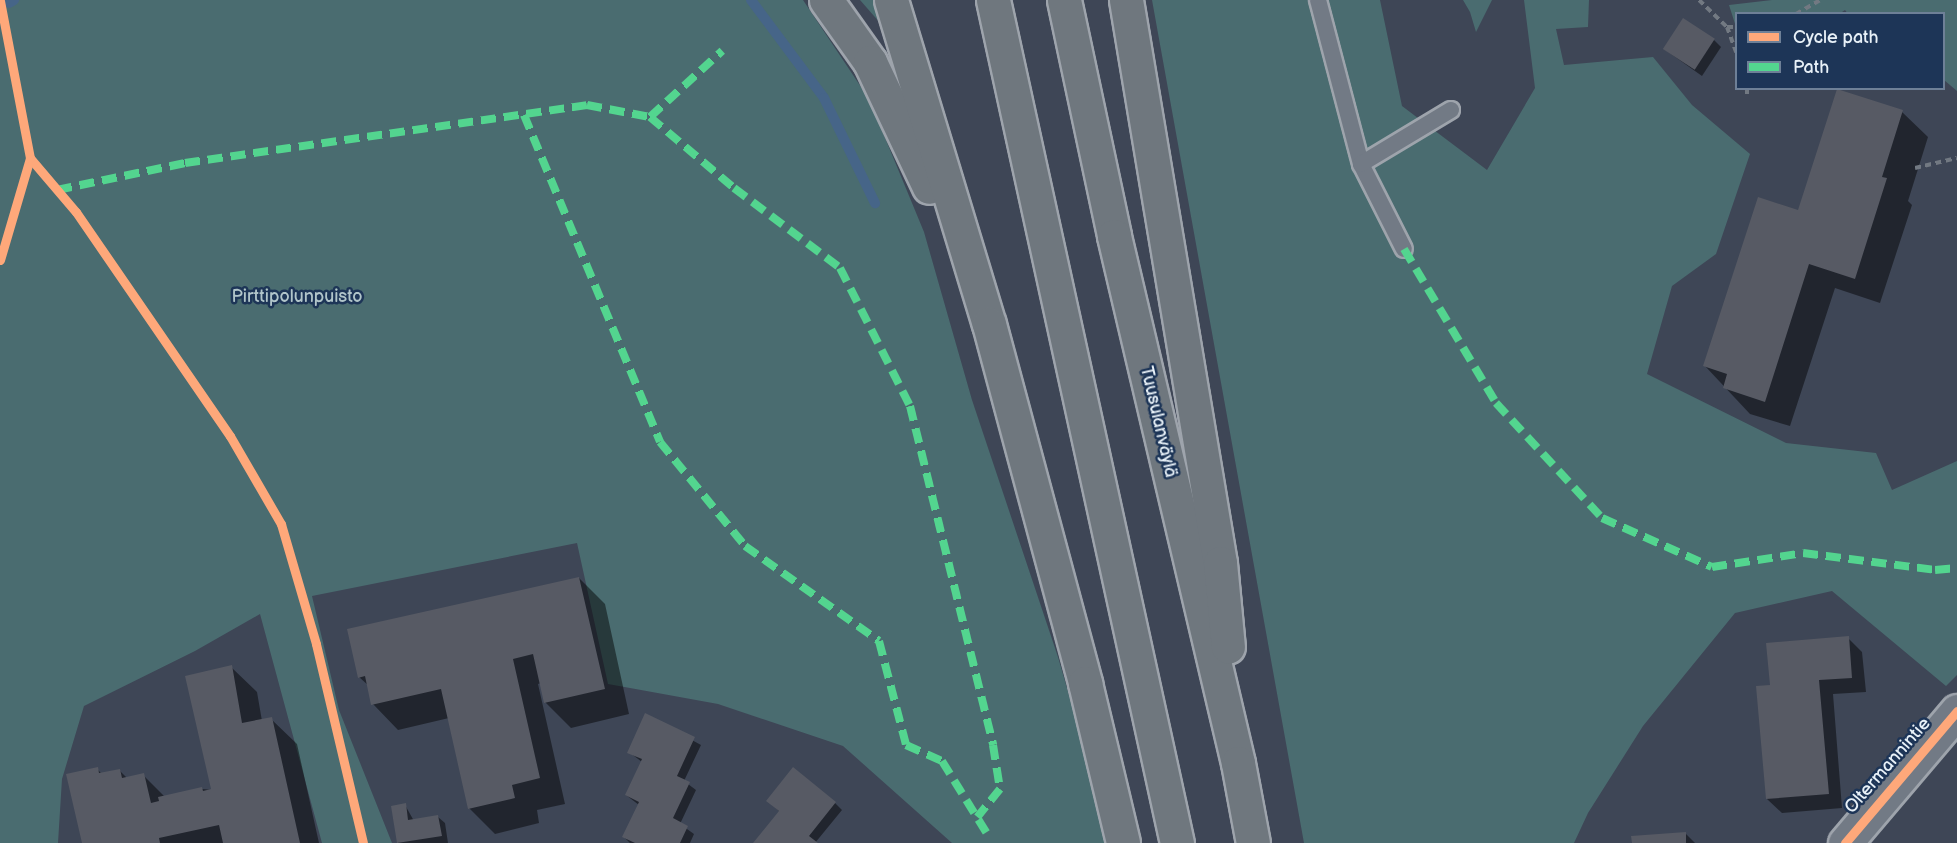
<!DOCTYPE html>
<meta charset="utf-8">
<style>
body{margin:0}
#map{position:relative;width:1957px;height:843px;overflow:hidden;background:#3e4656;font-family:"Balsamiq Sans",sans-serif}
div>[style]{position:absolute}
.green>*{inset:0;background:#4a6c70}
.shadow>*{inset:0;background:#0007}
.stream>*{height:10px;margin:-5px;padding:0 5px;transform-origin:5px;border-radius:5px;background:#466588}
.building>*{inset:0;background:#575a64;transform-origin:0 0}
.path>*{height:4px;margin-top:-2px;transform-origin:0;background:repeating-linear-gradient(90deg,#727982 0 6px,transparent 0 10.5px)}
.roads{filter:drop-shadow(2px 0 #9ea4ac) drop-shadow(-2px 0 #9ea4ac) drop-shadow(0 2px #9ea4ac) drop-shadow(0 -2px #9ea4ac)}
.lane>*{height:16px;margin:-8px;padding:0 8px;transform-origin:8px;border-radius:8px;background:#727a85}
.street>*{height:33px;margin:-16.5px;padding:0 16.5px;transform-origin:16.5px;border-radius:16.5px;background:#727a85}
.highway>*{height:33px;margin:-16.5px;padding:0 16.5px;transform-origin:16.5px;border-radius:16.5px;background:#6f777e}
.quiet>*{height:8px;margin-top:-4px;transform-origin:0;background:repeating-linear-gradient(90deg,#53d58f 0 15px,transparent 0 23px)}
.cycleway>*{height:9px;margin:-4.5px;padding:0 4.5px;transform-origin:4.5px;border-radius:4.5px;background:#fea87a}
span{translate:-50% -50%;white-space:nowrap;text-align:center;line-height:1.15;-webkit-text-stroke:5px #1d3557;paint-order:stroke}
.park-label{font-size:18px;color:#b1c5ca}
.street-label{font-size:18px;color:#e8f1f8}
.legend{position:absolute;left:1735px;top:12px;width:210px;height:78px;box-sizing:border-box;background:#1d3557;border:2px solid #6e8097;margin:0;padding:8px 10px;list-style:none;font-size:18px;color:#e8f1f8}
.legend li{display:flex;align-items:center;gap:12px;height:30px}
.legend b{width:30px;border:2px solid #6e8097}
</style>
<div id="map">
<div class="green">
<div style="clip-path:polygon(0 0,803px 0,869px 99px,924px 232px,972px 400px,1058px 657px,1112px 843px,952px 843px,843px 746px,718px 704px,608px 684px,577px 543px,312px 596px,339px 710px,392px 843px,322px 843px,260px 614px,195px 651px,84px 706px,62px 779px,58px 843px,0 843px)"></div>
<div style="clip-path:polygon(860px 0,881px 0,881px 24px)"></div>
<div style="clip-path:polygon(1152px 0,1380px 0,1402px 106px,1487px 170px,1535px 88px,1524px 0,1589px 0,1588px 27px,1556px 29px,1564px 65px,1653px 57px,1692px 105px,1750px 154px,1716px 254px,1672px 286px,1647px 374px,1786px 443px,1876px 453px,1892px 490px,1957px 461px,1957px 675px,1946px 686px,1832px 591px,1735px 613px,1643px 726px,1588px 813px,1574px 843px,1304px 843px)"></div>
<div style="clip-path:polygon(1463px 0,1492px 0,1476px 32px,1470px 12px)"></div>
<div style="clip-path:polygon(1772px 0,1957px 0,1957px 91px,1944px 80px,1944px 14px,1848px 14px,1845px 10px,1839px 14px,1736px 14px,1736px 27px,1729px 5px)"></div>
</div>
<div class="shadow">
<div style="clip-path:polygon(1714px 40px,1721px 47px,1702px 76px,1664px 49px)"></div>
<div style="clip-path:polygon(1902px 112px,1928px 137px,1908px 201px,1912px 205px,1880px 303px,1835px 288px,1790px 426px,1750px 414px,1705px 366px,1798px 212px)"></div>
<div style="clip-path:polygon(579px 578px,605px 604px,629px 714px,571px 728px,545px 702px,541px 683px,538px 684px,565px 804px,537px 810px,539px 823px,495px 834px,469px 808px,449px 718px,398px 730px,373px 704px,369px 686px,359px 677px)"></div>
<div style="clip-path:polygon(1848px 638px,1862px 652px,1866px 692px,1833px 694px,1842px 808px,1782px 813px,1767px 799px,1772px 686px)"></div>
<div style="clip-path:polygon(231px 667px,257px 692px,262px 721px,271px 719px,297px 744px,319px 843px,83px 843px,97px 769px,102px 774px,119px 770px,127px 778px,143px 775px,165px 797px,202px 789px,213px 790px)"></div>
<div style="clip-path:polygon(646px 715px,701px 745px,684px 781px,696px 790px,680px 824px,694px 834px,690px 843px,630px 843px,624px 837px,639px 805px,626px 795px,642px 762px,629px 752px)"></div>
<div style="clip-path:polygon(768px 801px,835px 803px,842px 810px,815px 843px,757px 843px,780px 812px)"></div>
<div style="clip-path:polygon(405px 805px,414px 821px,438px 817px,445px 823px,448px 843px,398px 843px,392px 808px)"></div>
<div style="clip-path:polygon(1685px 833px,1695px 843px,1633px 843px)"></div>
</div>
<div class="stream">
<div style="left:751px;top:0;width:122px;rotate:53.3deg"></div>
<div style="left:824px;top:98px;width:117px;rotate:64.1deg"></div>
<div style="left:9px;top:3px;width:6px;rotate:-31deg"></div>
</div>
<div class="building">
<div style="left:1683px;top:18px;width:38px;height:37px;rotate:33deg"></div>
<div style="clip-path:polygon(1837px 89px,1903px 110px,1882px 177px,1887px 178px,1855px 279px,1809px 264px,1765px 402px,1723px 388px,1727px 374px,1703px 366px,1758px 197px,1798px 210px)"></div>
<div style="clip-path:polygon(579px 577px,605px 689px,544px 703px,533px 654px,513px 659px,540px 778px,512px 785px,515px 798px,468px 809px,441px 689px,371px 705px,365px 676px,358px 678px,347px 629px)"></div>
<div style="clip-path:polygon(1849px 636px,1852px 678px,1819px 680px,1829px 794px,1766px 799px,1756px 686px,1770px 685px,1766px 643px)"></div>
<div style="clip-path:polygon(232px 665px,242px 723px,272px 717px,300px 843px,223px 843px,219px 825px,159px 838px,160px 843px,82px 843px,66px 774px,98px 767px,99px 773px,120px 769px,122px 778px,144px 773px,151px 803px,159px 801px,158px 797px,202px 787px,203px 791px,211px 789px,185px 676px)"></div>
<div style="clip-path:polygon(645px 713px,695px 737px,677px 776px,690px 782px,673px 818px,688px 826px,680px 843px,635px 843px,622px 837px,639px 802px,625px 795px,642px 759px,627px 753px)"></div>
<div style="clip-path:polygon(793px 767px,836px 802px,809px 836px,818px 843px,753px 843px,779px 811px,766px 801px)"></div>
<div style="clip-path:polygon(406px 803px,408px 820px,438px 815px,442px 836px,397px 843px,391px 806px)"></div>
<div style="clip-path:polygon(1686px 832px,1686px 843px,1632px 843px,1631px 836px)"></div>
</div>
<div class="path">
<div style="left:1699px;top:0;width:39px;rotate:44deg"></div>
<div style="left:1727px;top:27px;width:9px"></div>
<div style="left:1796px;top:14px;width:28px;rotate:-30deg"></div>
<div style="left:1727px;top:27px;width:27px;rotate:70deg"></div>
<div style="left:1747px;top:88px;width:9px;rotate:90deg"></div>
<div style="left:1915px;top:168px;width:43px;rotate:-13.4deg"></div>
</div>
<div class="roads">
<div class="lane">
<div style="left:1318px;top:0;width:170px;rotate:75.3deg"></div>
<div style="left:1361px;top:164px;width:95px;rotate:63.2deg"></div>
<div style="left:1361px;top:164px;width:105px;rotate:-31deg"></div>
</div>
<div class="street">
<div style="left:1845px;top:843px;width:173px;rotate:-49.7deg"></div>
</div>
<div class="highway">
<div style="left:826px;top:0;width:76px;rotate:54.6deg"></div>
<div style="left:870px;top:62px;width:138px;rotate:64.7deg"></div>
<div style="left:891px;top:0;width:338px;rotate:73.2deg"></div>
<div style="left:989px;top:324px;width:372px;rotate:75deg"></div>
<div style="left:1085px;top:683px;width:164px;rotate:76.6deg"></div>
<div style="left:993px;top:0;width:863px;rotate:77.69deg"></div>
<div style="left:1064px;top:0;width:241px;rotate:78deg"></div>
<div style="left:1114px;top:236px;width:541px;rotate:76.76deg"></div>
<div style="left:1238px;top:763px;width:81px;rotate:79.4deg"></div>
<div style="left:1126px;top:0;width:571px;rotate:80.52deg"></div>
<div style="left:1220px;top:563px;width:84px;rotate:84.6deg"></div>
</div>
</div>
<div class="quiet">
<div style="left:524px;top:115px;width:354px;rotate:67.4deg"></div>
<div style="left:660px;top:442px;width:134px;rotate:50.7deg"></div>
<div style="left:745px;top:546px;width:164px;rotate:35.3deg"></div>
<div style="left:879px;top:641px;width:107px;rotate:75.4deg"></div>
<div style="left:906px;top:745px;width:39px;rotate:24deg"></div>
<div style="left:942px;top:761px;width:84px;rotate:58.2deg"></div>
<div style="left:650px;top:117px;width:98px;rotate:-42.5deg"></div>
<div style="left:57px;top:190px;width:131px;rotate:-11.9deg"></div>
<div style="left:185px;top:163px;width:406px;rotate:-8.2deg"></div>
<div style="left:587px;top:105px;width:64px;rotate:10.8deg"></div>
<div style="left:650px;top:117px;width:110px;rotate:40.2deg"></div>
<div style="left:734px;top:188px;width:133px;rotate:37deg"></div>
<div style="left:840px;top:268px;width:155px;rotate:63.1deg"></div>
<div style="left:910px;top:406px;width:349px;rotate:76.2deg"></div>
<div style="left:993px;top:745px;width:45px;rotate:81deg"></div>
<div style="left:1000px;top:789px;width:36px;rotate:129deg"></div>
<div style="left:1404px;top:249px;width:179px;rotate:59.1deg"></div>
<div style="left:1496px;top:403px;width:156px;rotate:47.3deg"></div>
<div style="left:1602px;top:518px;width:120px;rotate:24deg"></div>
<div style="left:1712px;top:567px;width:92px;rotate:-8.7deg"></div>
<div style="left:1803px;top:553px;width:133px;rotate:7.3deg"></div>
<div style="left:1935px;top:570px;width:22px;rotate:-5deg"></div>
</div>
<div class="cycleway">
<div style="left:30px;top:158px;width:71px;rotate:49.6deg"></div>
<div style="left:76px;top:212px;width:272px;rotate:55.5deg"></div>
<div style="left:230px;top:436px;width:102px;rotate:59.9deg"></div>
<div style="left:281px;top:524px;width:125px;rotate:73.7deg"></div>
<div style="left:316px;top:644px;width:204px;rotate:76.7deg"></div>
<div style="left:0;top:260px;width:106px;rotate:-73.6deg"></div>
<div style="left:30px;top:158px;width:161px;rotate:-100.8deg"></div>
<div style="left:1845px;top:843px;width:173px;rotate:-49.7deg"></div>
</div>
<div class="park-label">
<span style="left:297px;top:297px">Pirttipolunpuisto</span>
</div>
<div class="street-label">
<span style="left:1158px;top:422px;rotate:77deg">Tuusulanväylä</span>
<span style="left:1888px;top:766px;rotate:-49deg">Oltermannintie</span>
</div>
<ul class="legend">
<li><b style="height:8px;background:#fea87a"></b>Cycle path</li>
<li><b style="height:8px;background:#53d58f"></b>Path</li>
</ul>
</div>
